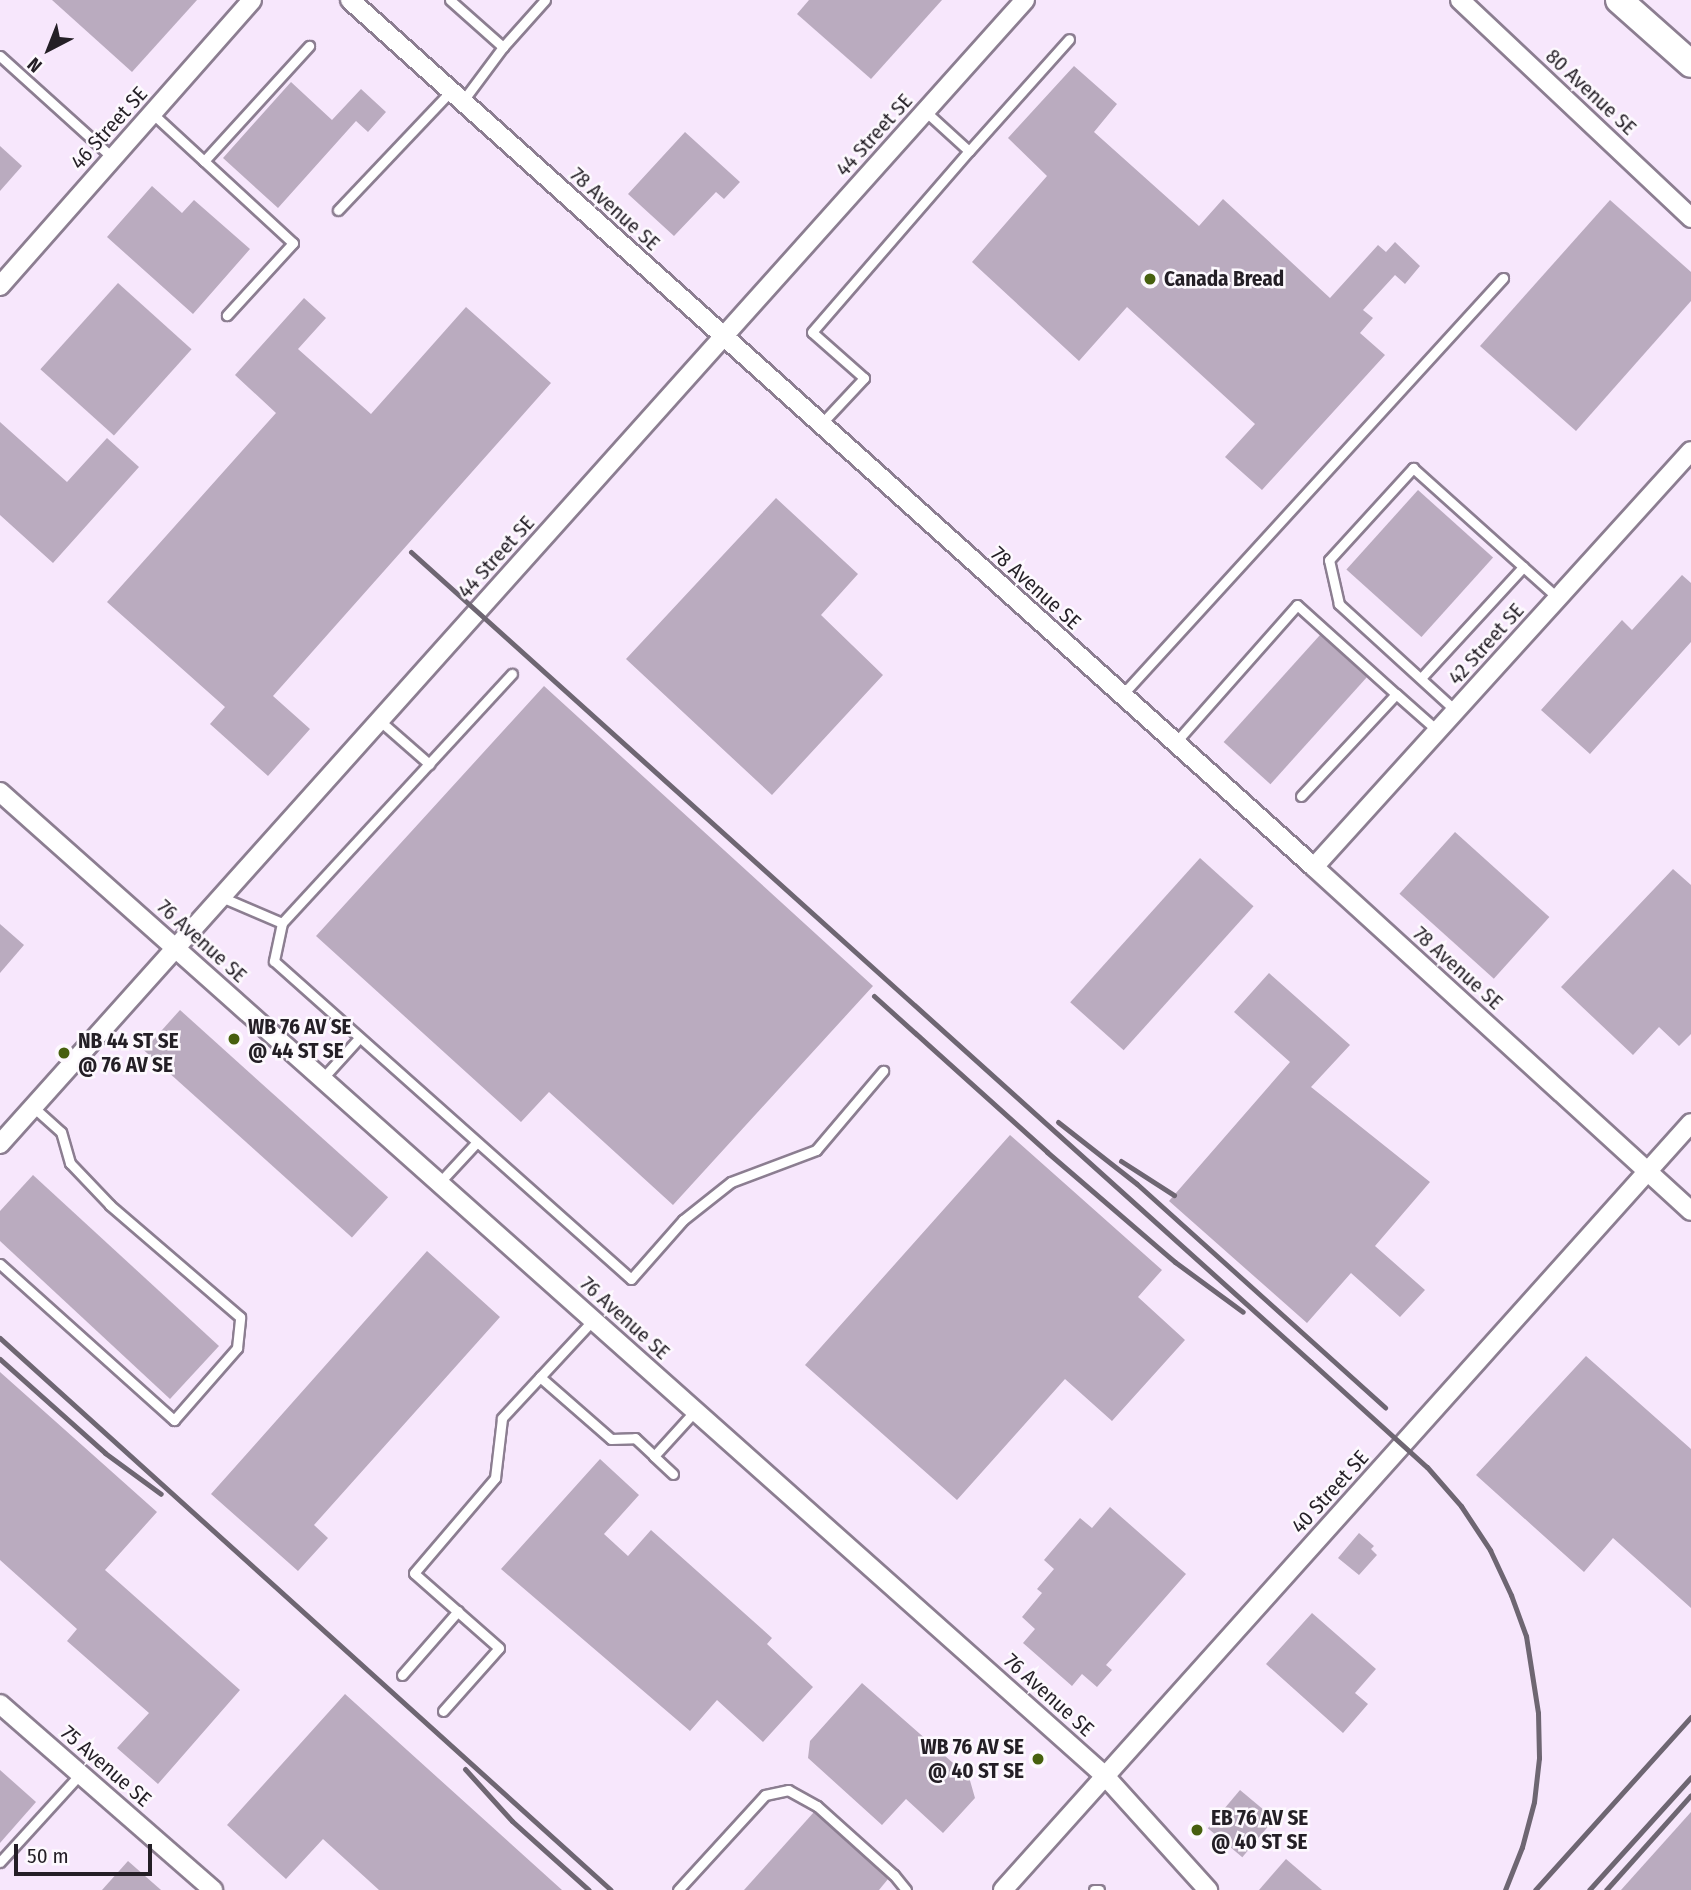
<!DOCTYPE html>
<style>
body{margin:0}
#map{position:relative;width:1691px;height:1890px;overflow:hidden;background:#f7e7fc;font-family:"Fira Sans Condensed",sans-serif}
div>[style]{position:absolute}
.building>*{inset:0;background:#baabbf;transform-origin:0 0}
.roads{filter:drop-shadow(2px 0 #8c7e91) drop-shadow(-2px 0 #8c7e91) drop-shadow(0 2px #8c7e91) drop-shadow(0 -2px #8c7e91)}
.service>*{height:9px;margin:-4.5px;padding:0 4.5px;transform-origin:4.5px;border-radius:4.5px;background:#fff}
.minor>*{height:18px;margin:-9px;padding:0 9px;transform-origin:9px;border-radius:9px;background:#fff}
.primary>*{height:26px;margin:-13px;padding:0 13px;transform-origin:13px;border-radius:13px;background:#fff}
.rail>*{height:5px;margin:-2.5px;padding:0 2.5px;transform-origin:2.5px;border-radius:2.5px;background:#6e6672}
.dots>*{width:19px;height:19px;translate:-50% -50%;box-sizing:border-box;border:4px solid #fdf9fe;border-radius:50%}
span{translate:-50% -50%;white-space:nowrap;text-align:center;line-height:1.15;-webkit-text-stroke:5px #fdf9fe;paint-order:stroke}
.street-label{font-size:21px;color:#241f26}
.poi-label{font-size:21px;color:#241f26;font-weight:700}
.left{translate:0 -50%;text-align:left}
.right{translate:-100% -50%;text-align:right}
.north{position:absolute;left:14px;top:14px;width:70px;height:70px;-webkit-text-stroke:5px #fdf9fe;paint-order:stroke;rotate:222deg;font-size:19px;font-weight:700;line-height:28px;text-align:center;color:#241f26}
.north::after{content:'';display:block;margin:auto;width:24px;height:32px;background:#241f26;clip-path:polygon(50% 0,100% 100%,50% 72%,0 100%)}
.scale{position:absolute;left:14px;top:1844px;width:138px;height:32px;box-sizing:border-box;border:4px solid #241f26;border-top:0;padding-left:9px;font-size:21px;line-height:24px;white-space:nowrap;color:#241f26;-webkit-text-stroke:5px #fdf9fe;paint-order:stroke}
</style>
<div id="map">
<div class="building">
<div style="clip-path:polygon(52px 0,197px 0,132px 72px)"></div>
<div style="clip-path:polygon(809px 0,942px 0,871px 79px,797px 14px)"></div>
<div style="clip-path:polygon(1074px 66px,1117px 104px,1094px 132px,1199px 226px,1223px 199px,1330px 298px,1378px 245px,1386px 252px,1395px 242px,1420px 266px,1405px 284px,1395px 275px,1363px 310px,1373px 318px,1360px 333px,1385px 355px,1262px 490px,1225px 457px,1255px 424px,1127px 307px,1079px 361px,972px 262px,1047px 176px,1008px 138px)"></div>
<div style="clip-path:polygon(291px 82px,332px 120px,361px 89px,386px 112px,368px 132px,356px 121px,278px 208px,223px 158px)"></div>
<div style="clip-path:polygon(685px 132px,740px 182px,724px 199px,716px 192px,674px 236px,628px 194px)"></div>
<div style="clip-path:polygon(0 146px,22px 166px,0 191px)"></div>
<div style="clip-path:polygon(152px 186px,182px 213px,194px 200px,250px 249px,193px 314px,107px 237px)"></div>
<div style="clip-path:polygon(1610px 200px,1691px 272px,1691px 301px,1576px 431px,1480px 346px)"></div>
<div style="left:118px;top:283px;width:99px;height:116px;rotate:42deg"></div>
<div style="clip-path:polygon(304px 298px,326px 318px,298px 349px,371px 414px,466px 307px,551px 383px,273px 696px,310px 729px,268px 776px,210px 724px,225px 707px,107px 602px,276px 413px,235px 375px)"></div>
<div style="clip-path:polygon(0 422px,67px 482px,107px 438px,139px 467px,53px 563px,0 515px)"></div>
<div style="left:1418px;top:490px;width:101px;height:107px;rotate:42deg"></div>
<div style="clip-path:polygon(776px 498px,858px 574px,821px 615px,883px 675px,772px 795px,626px 659px)"></div>
<div style="clip-path:polygon(1682px 575px,1691px 583px,1691px 642px,1590px 754px,1541px 710px,1622px 620px,1632px 630px)"></div>
<div style="left:1320px;top:635px;width:63px;height:144px;rotate:42deg"></div>
<div style="clip-path:polygon(544px 686px,873px 986px,673px 1205px,549px 1092px,521px 1122px,316px 936px)"></div>
<div style="left:1455px;top:832px;width:127px;height:83px;rotate:42deg"></div>
<div style="left:1200px;top:858px;width:72px;height:194px;rotate:42deg"></div>
<div style="clip-path:polygon(1673px 869px,1691px 885px,1691px 1034px,1679px 1046px,1659px 1027px,1633px 1055px,1561px 987px)"></div>
<div style="clip-path:polygon(0 924px,24px 945px,0 973px)"></div>
<div style="clip-path:polygon(1269px 973px,1350px 1045px,1311px 1087px,1430px 1182px,1375px 1246px,1425px 1290px,1400px 1317px,1351px 1273px,1307px 1323px,1169px 1201px,1290px 1062px,1234px 1012px)"></div>
<div style="left:180px;top:1010px;width:280px;height:54px;rotate:42deg"></div>
<div style="clip-path:polygon(1010px 1135px,1162px 1270px,1138px 1297px,1185px 1340px,1112px 1421px,1065px 1379px,957px 1500px,805px 1365px)"></div>
<div style="clip-path:polygon(33px 1175px,219px 1346px,170px 1399px,0 1241px,0 1211px)"></div>
<div style="clip-path:polygon(427px 1251px,500px 1317px,314px 1525px,328px 1538px,298px 1571px,211px 1494px)"></div>
<div style="clip-path:polygon(1586px 1356px,1691px 1449px,1691px 1608px,1613px 1538px,1584px 1572px,1476px 1475px)"></div>
<div style="clip-path:polygon(0 1372px,157px 1512px,105px 1570px,240px 1690px,158px 1784px,117px 1748px,149px 1713px,67px 1641px,77px 1629px,0 1560px)"></div>
<div style="clip-path:polygon(600px 1459px,639px 1495px,604px 1534px,628px 1556px,651px 1530px,772px 1638px,767px 1644px,813px 1687px,763px 1742px,717px 1700px,690px 1731px,501px 1569px)"></div>
<div style="clip-path:polygon(1110px 1507px,1186px 1574px,1106px 1665px,1112px 1670px,1097px 1687px,1082px 1674px,1072px 1686px,1023px 1643px,1035px 1629px,1022px 1617px,1042px 1593px,1037px 1589px,1054px 1569px,1044px 1560px,1080px 1518px,1092px 1528px)"></div>
<div style="clip-path:polygon(1359px 1533px,1374px 1546px,1371px 1549px,1377px 1555px,1359px 1575px,1338px 1558px)"></div>
<div style="clip-path:polygon(1312px 1613px,1376px 1669px,1355px 1693px,1368px 1704px,1343px 1733px,1266px 1664px)"></div>
<div style="clip-path:polygon(862px 1683px,969px 1777px,975px 1798px,943px 1833px,906px 1799px,882px 1825px,808px 1758px,810px 1741px)"></div>
<div style="clip-path:polygon(345px 1694px,562px 1890px,379px 1890px,323px 1839px,286px 1879px,227px 1825px)"></div>
<div style="clip-path:polygon(0 1770px,36px 1802px,0 1843px)"></div>
<div style="left:1240px;top:1790px;width:45px;height:50px;rotate:40deg"></div>
<div style="clip-path:polygon(814px 1812px,888px 1879px,879px 1890px,744px 1890px)"></div>
<div style="clip-path:polygon(1691px 1812px,1691px 1890px,1621px 1890px)"></div>
<div style="clip-path:polygon(1286px 1859px,1322px 1890px,1259px 1890px)"></div>
<div style="clip-path:polygon(128px 1861px,161px 1890px,102px 1890px)"></div>
</div>
<div class="roads">
<div class="service">
<div style="left:450px;top:0;width:71px;rotate:41.6deg"></div>
<div style="left:0;top:56px;width:152px;rotate:42.1deg"></div>
<div style="left:462px;top:102px;width:69px;rotate:-53.3deg"></div>
<div style="left:503px;top:47px;width:63px;rotate:-48.2deg"></div>
<div style="left:925px;top:111px;width:59px;rotate:42.3deg"></div>
<div style="left:969px;top:151px;width:150px;rotate:-48.2deg"></div>
<div style="left:153px;top:114px;width:69px;rotate:42.7deg"></div>
<div style="left:204px;top:161px;width:156px;rotate:-47.6deg"></div>
<div style="left:204px;top:161px;width:121px;rotate:42.7deg"></div>
<div style="left:293px;top:243px;width:98px;rotate:132.5deg"></div>
<div style="left:338px;top:210px;width:164px;rotate:-46.5deg"></div>
<div style="left:821px;top:424px;width:63px;rotate:-46.9deg"></div>
<div style="left:864px;top:378px;width:69px;rotate:-138.5deg"></div>
<div style="left:812px;top:332px;width:240px;rotate:-49.1deg"></div>
<div style="left:1421px;top:678px;width:151px;rotate:-47.4deg"></div>
<div style="left:1122px;top:695px;width:565px;rotate:-47.58deg"></div>
<div style="left:1456px;top:711px;width:159px;rotate:-137.6deg"></div>
<div style="left:1339px;top:604px;width:45px;rotate:-102.8deg"></div>
<div style="left:1329px;top:560px;width:125px;rotate:-47.6deg"></div>
<div style="left:1413px;top:468px;width:195px;rotate:41.9deg"></div>
<div style="left:379px;top:720px;width:67px;rotate:41.3deg"></div>
<div style="left:1175px;top:743px;width:184px;rotate:-48.5deg"></div>
<div style="left:1297px;top:605px;width:133px;rotate:42deg"></div>
<div style="left:1301px;top:796px;width:139px;rotate:-47deg"></div>
<div style="left:1396px;top:694px;width:56px;rotate:41.4deg"></div>
<div style="left:221px;top:897px;width:66px;rotate:23.1deg"></div>
<div style="left:282px;top:923px;width:339px;rotate:-47.3deg"></div>
<div style="left:282px;top:923px;width:39px;rotate:102deg"></div>
<div style="left:274px;top:961px;width:478px;rotate:41.7deg"></div>
<div style="left:631px;top:1279px;width:79px;rotate:-48.6deg"></div>
<div style="left:683px;top:1220px;width:61px;rotate:-38.4deg"></div>
<div style="left:731px;top:1182px;width:91px;rotate:-20.6deg"></div>
<div style="left:816px;top:1150px;width:104px;rotate:-49.7deg"></div>
<div style="left:322px;top:1079px;width:55px;rotate:-47.9deg"></div>
<div style="left:439px;top:1183px;width:54px;rotate:-47.2deg"></div>
<div style="left:0;top:1264px;width:234px;rotate:41.9deg"></div>
<div style="left:174px;top:1420px;width:96px;rotate:-48.8deg"></div>
<div style="left:237px;top:1348px;width:31px;rotate:-84deg"></div>
<div style="left:240px;top:1317px;width:172px;rotate:-139.3deg"></div>
<div style="left:110px;top:1205px;width:58px;rotate:-133.6deg"></div>
<div style="left:70px;top:1163px;width:32px;rotate:-106deg"></div>
<div style="left:61px;top:1132px;width:38px;rotate:-138deg"></div>
<div style="left:593px;top:1320px;width:78px;rotate:132.9deg"></div>
<div style="left:540px;top:1377px;width:94px;rotate:41.1deg"></div>
<div style="left:611px;top:1439px;width:24px;rotate:-2deg"></div>
<div style="left:635px;top:1438px;width:26px;rotate:43deg"></div>
<div style="left:673px;top:1474px;width:26px;rotate:-137deg"></div>
<div style="left:654px;top:1456px;width:61px;rotate:-47.7deg"></div>
<div style="left:402px;top:1675px;width:85px;rotate:-48.8deg"></div>
<div style="left:443px;top:1711px;width:84px;rotate:-48.4deg"></div>
<div style="left:499px;top:1648px;width:113px;rotate:-138.6deg"></div>
<div style="left:414px;top:1573px;width:125px;rotate:-49.5deg"></div>
<div style="left:495px;top:1478px;width:60px;rotate:-83.3deg"></div>
<div style="left:502px;top:1418px;width:56px;rotate:-47.2deg"></div>
<div style="left:0;top:1862px;width:119px;rotate:-47.7deg"></div>
<div style="left:678px;top:1890px;width:129px;rotate:-47.5deg"></div>
<div style="left:765px;top:1795px;width:24px;rotate:-12deg"></div>
<div style="left:788px;top:1790px;width:33px;rotate:29deg"></div>
<div style="left:817px;top:1806px;width:103px;rotate:41.9deg"></div>
<div style="left:894px;top:1875px;width:19px;rotate:51deg"></div>
<div style="left:1094px;top:1890px;width:5px"></div>
</div>
<div class="minor">
<div style="left:350px;top:0;width:1297px;rotate:41.97deg"></div>
<div style="left:1314px;top:867px;width:510px;rotate:42.38deg"></div>
<div style="left:1460px;top:0;width:318px;rotate:43.3deg"></div>
<div style="left:0;top:286px;width:381px;rotate:-48.6deg"></div>
<div style="left:0;top:792px;width:1480px;rotate:41.68deg"></div>
<div style="left:1105px;top:1776px;width:154px;rotate:47.9deg"></div>
<div style="left:1314px;top:867px;width:561px;rotate:-47.82deg"></div>
<div style="left:0;top:1144px;width:1536px;rotate:-48.14deg"></div>
<div style="left:0;top:1704px;width:283px;rotate:41.1deg"></div>
<div style="left:1003px;top:1890px;width:1030px;rotate:-48.11deg"></div>
</div>
<div class="primary">
<div style="left:1619px;top:0;width:96px;rotate:41.6deg"></div>
</div>
</div>
<div class="rail">
<div style="left:411px;top:552px;width:1211px;rotate:41.99deg"></div>
<div style="left:1311px;top:1362px;width:156px;rotate:42.2deg"></div>
<div style="left:1427px;top:1467px;width:52px;rotate:48.9deg"></div>
<div style="left:1461px;top:1506px;width:53px;rotate:56.6deg"></div>
<div style="left:1490px;top:1550px;width:50px;rotate:65deg"></div>
<div style="left:1511px;top:1595px;width:44px;rotate:69.9deg"></div>
<div style="left:1526px;top:1636px;width:78px;rotate:81.1deg"></div>
<div style="left:1538px;top:1713px;width:45px;rotate:88.7deg"></div>
<div style="left:1539px;top:1758px;width:44px;rotate:96.5deg"></div>
<div style="left:1534px;top:1802px;width:47px;rotate:104.9deg"></div>
<div style="left:1522px;top:1847px;width:46px;rotate:111.6deg"></div>
<div style="left:874px;top:996px;width:233px;rotate:42deg"></div>
<div style="left:1047px;top:1152px;width:169px;rotate:40.7deg"></div>
<div style="left:1175px;top:1262px;width:84px;rotate:36.3deg"></div>
<div style="left:1058px;top:1122px;width:100px;rotate:38.1deg"></div>
<div style="left:1137px;top:1184px;width:334px;rotate:42deg"></div>
<div style="left:1121px;top:1161px;width:63px;rotate:32.7deg"></div>
<div style="left:0;top:1338px;width:823px;rotate:42.1deg"></div>
<div style="left:0;top:1359px;width:141px;rotate:41.8deg"></div>
<div style="left:105px;top:1453px;width:69px;rotate:36.2deg"></div>
<div style="left:465px;top:1769px;width:70px;rotate:47.9deg"></div>
<div style="left:512px;top:1821px;width:103px;rotate:41.9deg"></div>
<div style="left:1535px;top:1890px;width:233px;rotate:-48deg"></div>
<div style="left:1589px;top:1890px;width:152px;rotate:-47.9deg"></div>
<div style="left:1606px;top:1890px;width:127px;rotate:-48.2deg"></div>
</div>
<div class="dots">
<div style="left:1150px;top:279px;background:#47600e"></div>
<div style="left:234px;top:1039px;background:#47600e"></div>
<div style="left:64px;top:1053px;background:#47600e"></div>
<div style="left:1038px;top:1759px;background:#47600e"></div>
<div style="left:1197px;top:1830px;background:#47600e"></div>
</div>
<div class="street-label">
<span style="left:1591px;top:92px;rotate:43deg">80 Avenue SE</span>
<span style="left:109px;top:128px;rotate:-48deg">46 Street SE</span>
<span style="left:874px;top:135px;rotate:-48deg">44 Street SE</span>
<span style="left:615px;top:209px;rotate:42deg">78 Avenue SE</span>
<span style="left:496px;top:557px;rotate:-48deg">44 Street SE</span>
<span style="left:1036px;top:588px;rotate:42deg">78 Avenue SE</span>
<span style="left:1486px;top:644px;rotate:-48deg">42 Street SE</span>
<span style="left:202px;top:941px;rotate:42deg">76 Avenue SE</span>
<span style="left:1458px;top:968px;rotate:42deg">78 Avenue SE</span>
<span style="left:625px;top:1318px;rotate:42deg">76 Avenue SE</span>
<span style="left:1330px;top:1492px;rotate:-48deg">40 Street SE</span>
<span style="left:1049px;top:1695px;rotate:42deg">76 Avenue SE</span>
<span style="left:106px;top:1766px;rotate:41deg">75 Avenue SE</span>
</div>
<div class="poi-label">
<span class="left" style="left:1164px;top:279px">Canada Bread</span>
<span class="left" style="left:248px;top:1039px">WB 76 AV SE<br>@ 44 ST SE</span>
<span class="left" style="left:78px;top:1053px">NB 44 ST SE<br>@ 76 AV SE</span>
<span class="right" style="left:1024px;top:1759px">WB 76 AV SE<br>@ 40 ST SE</span>
<span class="left" style="left:1211px;top:1830px">EB 76 AV SE<br>@ 40 ST SE</span>
</div>
<div class="north">N</div>
<div class="scale">50 m</div>
</div>
